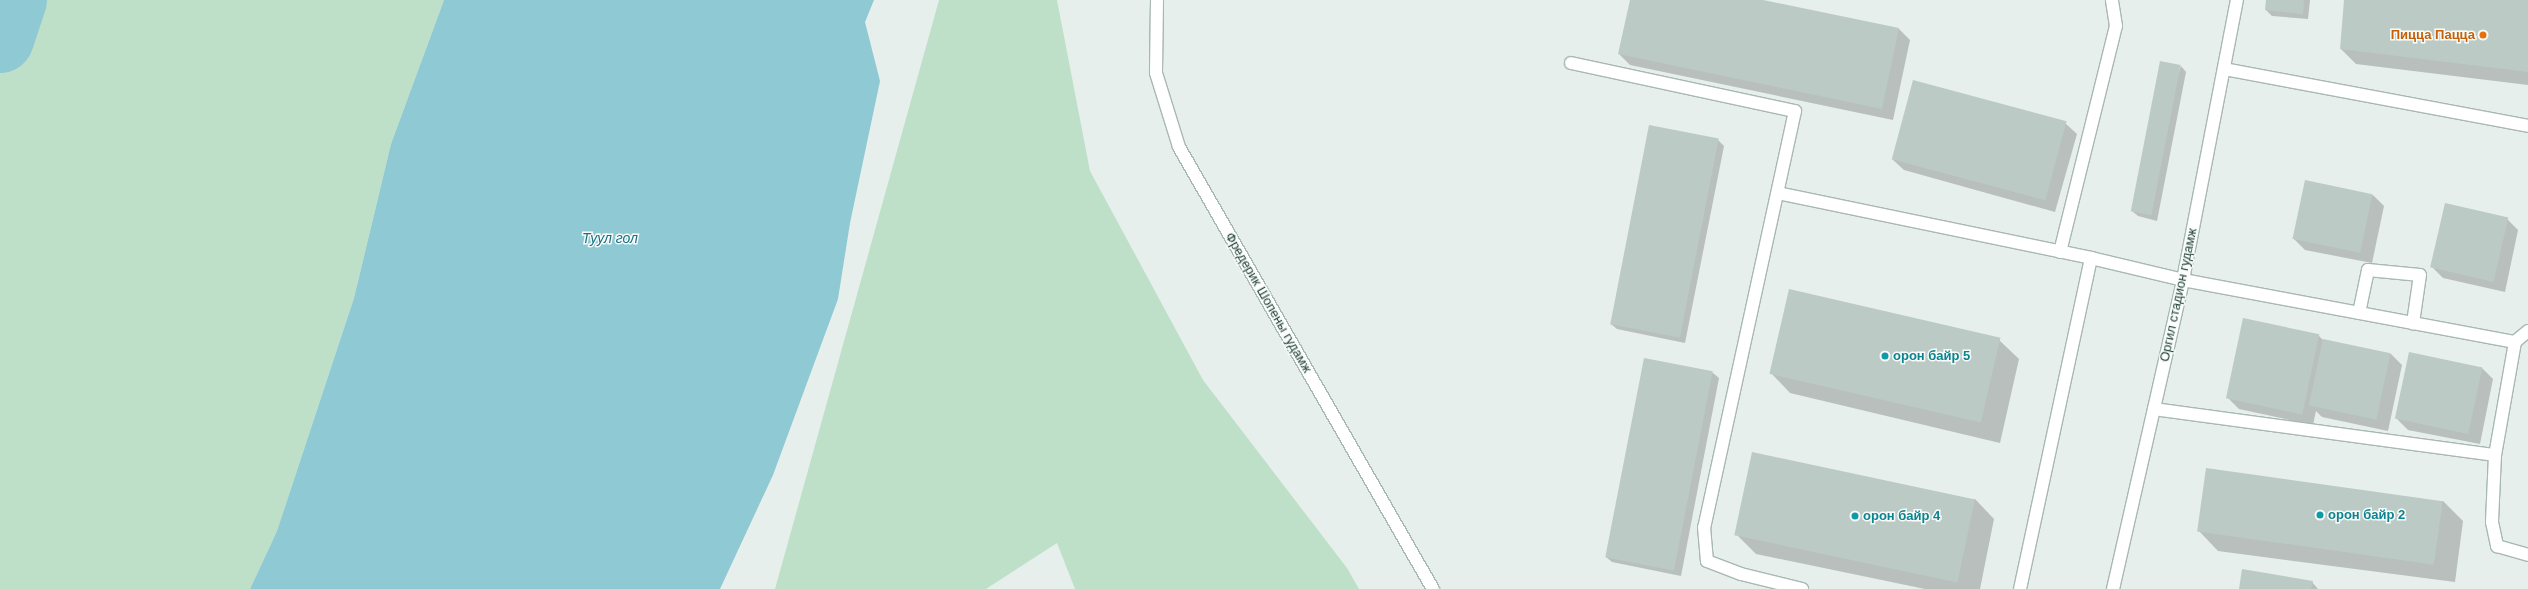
<!DOCTYPE html>
<meta charset="utf-8">
<style>
body{margin:0}
#map{position:relative;width:2528px;height:589px;overflow:hidden;background:#e6efeb;font-family:Arial,sans-serif}
div>[style]{position:absolute}
.green>*{inset:0;background:#bfe0c8}
.water>*{inset:0;background:#8ec9d4}
.shadow>*{inset:0;background:#0003}
.river>*{height:68px;margin:-34px;padding:0 34px;transform-origin:34px;border-radius:34px;background:#8ec9d4}
.building>*{inset:0;background:#bbcac4;transform-origin:0 0}
.roads{filter:drop-shadow(1px 0 #a8b8b2) drop-shadow(-1px 0 #a8b8b2) drop-shadow(0 1px #a8b8b2) drop-shadow(0 -1px #a8b8b2)}
.lane>*{height:12px;margin:-6px;padding:0 6px;transform-origin:6px;border-radius:6px;background:#fff}
.street>*{height:12px;margin:-6px;padding:0 6px;transform-origin:6px;border-radius:6px;background:#fff}
.secondary>*{height:12px;margin:-6px;padding:0 6px;transform-origin:6px;border-radius:6px;background:#fff}
.dots>*{width:11px;height:11px;translate:-50% -50%;box-sizing:border-box;border:2px solid #f7fbf9;border-radius:50%}
span{translate:-50% -50%;white-space:nowrap;text-align:center;line-height:1.15;-webkit-text-stroke:3px #f7fbf9;paint-order:stroke}
.food-label{font-size:13px;color:#c56008;font-weight:700}
.right{translate:-100% -50%;text-align:right}
.street-label{font-size:13px;color:#24423a}
.culture-label{font-size:13px;color:#0d838f;font-weight:700}
.left{translate:0 -50%;text-align:left}
.water-label{font-size:14px;color:#1c6f80;font-style:italic}
</style>
<div id="map">
<div class="green">
<div style="clip-path:polygon(0 0,444px 0,391px 144px,354px 298px,277px 531px,250px 589px,0 589px)"></div>
<div style="clip-path:polygon(939px 0,1057px 0,1090px 171px,1203px 380px,1347px 568px,1359px 589px,1075px 589px,1057px 543px,986px 589px,775px 589px)"></div>
</div>
<div class="water">
<div style="clip-path:polygon(444px 0,874px 0,865px 22px,880px 81px,850px 223px,838px 299px,773px 475px,720px 589px,250px 589px,277px 531px,354px 298px,391px 144px)"></div>
</div>
<div class="shadow">
<div style="clip-path:polygon(1631px 0,1759px 0,1899px 29px,1910px 40px,1893px 120px,1630px 65px,1619px 54px)"></div>
<div style="clip-path:polygon(2267px 0,2310px 0,2308px 19px,2272px 16px,2266px 10px)"></div>
<div style="clip-path:polygon(2345px 0,2528px 0,2528px 85px,2356px 64px,2341px 49px)"></div>
<div style="clip-path:polygon(2181px 66px,2186px 72px,2157px 221px,2138px 216px,2132px 211px)"></div>
<div style="clip-path:polygon(2065px 123px,2077px 134px,2055px 212px,1904px 170px,1892px 159px)"></div>
<div style="clip-path:polygon(1718px 140px,1724px 146px,1685px 343px,1617px 329px,1611px 324px)"></div>
<div style="clip-path:polygon(2373px 195px,2384px 206px,2372px 263px,2305px 250px,2293px 238px)"></div>
<div style="clip-path:polygon(2507px 219px,2518px 230px,2505px 292px,2443px 278px,2432px 267px)"></div>
<div style="clip-path:polygon(2318px 335px,2323px 340px,2391px 354px,2402px 365px,2388px 431px,2322px 417px,2316px 411px,2313px 425px,2239px 409px,2228px 398px)"></div>
<div style="clip-path:polygon(1999px 340px,2019px 359px,2000px 443px,1790px 393px,1771px 373px)"></div>
<div style="clip-path:polygon(2410px 354px,2482px 368px,2493px 379px,2480px 444px,2408px 430px,2397px 419px)"></div>
<div style="clip-path:polygon(1645px 359px,1713px 373px,1719px 378px,1681px 576px,1612px 562px,1606px 557px)"></div>
<div style="clip-path:polygon(1975px 499px,1994px 519px,1980px 589px,1925px 589px,1756px 554px,1736px 534px)"></div>
<div style="clip-path:polygon(2443px 501px,2463px 521px,2455px 582px,2218px 551px,2199px 531px)"></div>
<div style="clip-path:polygon(2312px 582px,2318px 589px,2240px 589px)"></div>
</div>
<div class="river">
<div style="left:0;top:39px;width:41px;rotate:-71.6deg"></div>
</div>
<div class="building">
<div style="clip-path:polygon(1630px 0,1763px 0,1899px 28px,1882px 109px,1618px 54px)"></div>
<div style="clip-path:polygon(2266px 0,2304px 0,2303px 14px,2265px 10px)"></div>
<div style="clip-path:polygon(2344px 0,2528px 0,2528px 72px,2340px 49px)"></div>
<div style="left:2160px;top:61px;width:21px;height:153px;rotate:11deg"></div>
<div style="left:1913px;top:80px;width:159px;height:82px;rotate:15deg"></div>
<div style="left:1649px;top:125px;width:71px;height:203px;rotate:11deg"></div>
<div style="left:2305px;top:180px;width:69px;height:60px;rotate:12deg"></div>
<div style="left:2445px;top:203px;width:65px;height:66px;rotate:13deg"></div>
<div style="left:1789px;top:289px;width:217px;height:87px;rotate:13deg"></div>
<div style="left:2243px;top:318px;width:78px;height:82px;rotate:12deg"></div>
<div style="left:2323px;top:339px;width:69px;height:68px;rotate:12deg"></div>
<div style="left:2409px;top:352px;width:75px;height:68px;rotate:12deg"></div>
<div style="left:1644px;top:358px;width:70px;height:203px;rotate:11deg"></div>
<div style="left:1752px;top:452px;width:228px;height:85px;rotate:12deg"></div>
<div style="left:2206px;top:468px;width:239px;height:64px;rotate:8deg"></div>
<div style="clip-path:polygon(2242px 569px,2313px 581px,2311px 589px,2239px 589px)"></div>
</div>
<div class="roads">
<div class="lane">
<div style="left:1571px;top:63px;width:229px;rotate:12.1deg"></div>
<div style="left:1795px;top:111px;width:426px;rotate:102.3deg"></div>
<div style="left:1704px;top:527px;width:34px;rotate:85deg"></div>
<div style="left:1707px;top:561px;width:36px;rotate:21deg"></div>
<div style="left:1741px;top:574px;width:63px;rotate:13.8deg"></div>
<div style="left:2224px;top:69px;width:309px;rotate:10.6deg"></div>
<div style="left:1778px;top:193px;width:320px;rotate:11.7deg"></div>
<div style="left:2091px;top:258px;width:339px;rotate:102.1deg"></div>
<div style="left:2060px;top:252px;width:233px;rotate:-76.1deg"></div>
<div style="left:2116px;top:26px;width:26px;rotate:-99deg"></div>
<div style="left:2091px;top:258px;width:95px;rotate:13.4deg"></div>
<div style="left:2183px;top:280px;width:338px;rotate:10.6deg"></div>
<div style="left:2359px;top:313px;width:44px;rotate:-78.2deg"></div>
<div style="left:2368px;top:270px;width:52px;rotate:5.5deg"></div>
<div style="left:2420px;top:275px;width:49px;rotate:98.3deg"></div>
<div style="left:2528px;top:331px;width:17px;rotate:140deg"></div>
<div style="left:2515px;top:342px;width:115px;rotate:100deg"></div>
<div style="left:2495px;top:455px;width:67px;rotate:92.6deg"></div>
<div style="left:2492px;top:522px;width:25px;rotate:78deg"></div>
<div style="left:2497px;top:546px;width:32px;rotate:16deg"></div>
<div style="left:2154px;top:409px;width:344px;rotate:7.7deg"></div>
</div>
<div class="street">
<div style="left:2113px;top:589px;width:317px;rotate:-77.2deg"></div>
<div style="left:2183px;top:280px;width:285px;rotate:-79.1deg"></div>
</div>
<div class="secondary">
<div style="left:1157px;top:0;width:73px;rotate:90.8deg"></div>
<div style="left:1156px;top:73px;width:77px;rotate:72.7deg"></div>
<div style="left:1179px;top:147px;width:510px;rotate:60.12deg"></div>
</div>
</div>
<div class="dots">
<div style="left:2483px;top:35px;background:#e8710a"></div>
<div style="left:1885px;top:356px;background:#0f9aa8"></div>
<div style="left:2320px;top:515px;background:#0f9aa8"></div>
<div style="left:1855px;top:516px;background:#0f9aa8"></div>
</div>
<div class="food-label">
<span class="right" style="left:2475px;top:35px">Пицца Пацца</span>
</div>
<div class="street-label">
<span style="left:2179px;top:295px;rotate:-78deg">Оргил стадион гудамж</span>
<span style="left:1268px;top:303px;rotate:60deg">Фредерик Шопены гудамж</span>
</div>
<div class="culture-label">
<span class="left" style="left:1893px;top:356px">орон байр 5</span>
<span class="left" style="left:2328px;top:515px">орон байр 2</span>
<span class="left" style="left:1863px;top:516px">орон байр 4</span>
</div>
<div class="water-label">
<span style="left:610px;top:238px">Туул гол</span>
</div>
</div>
